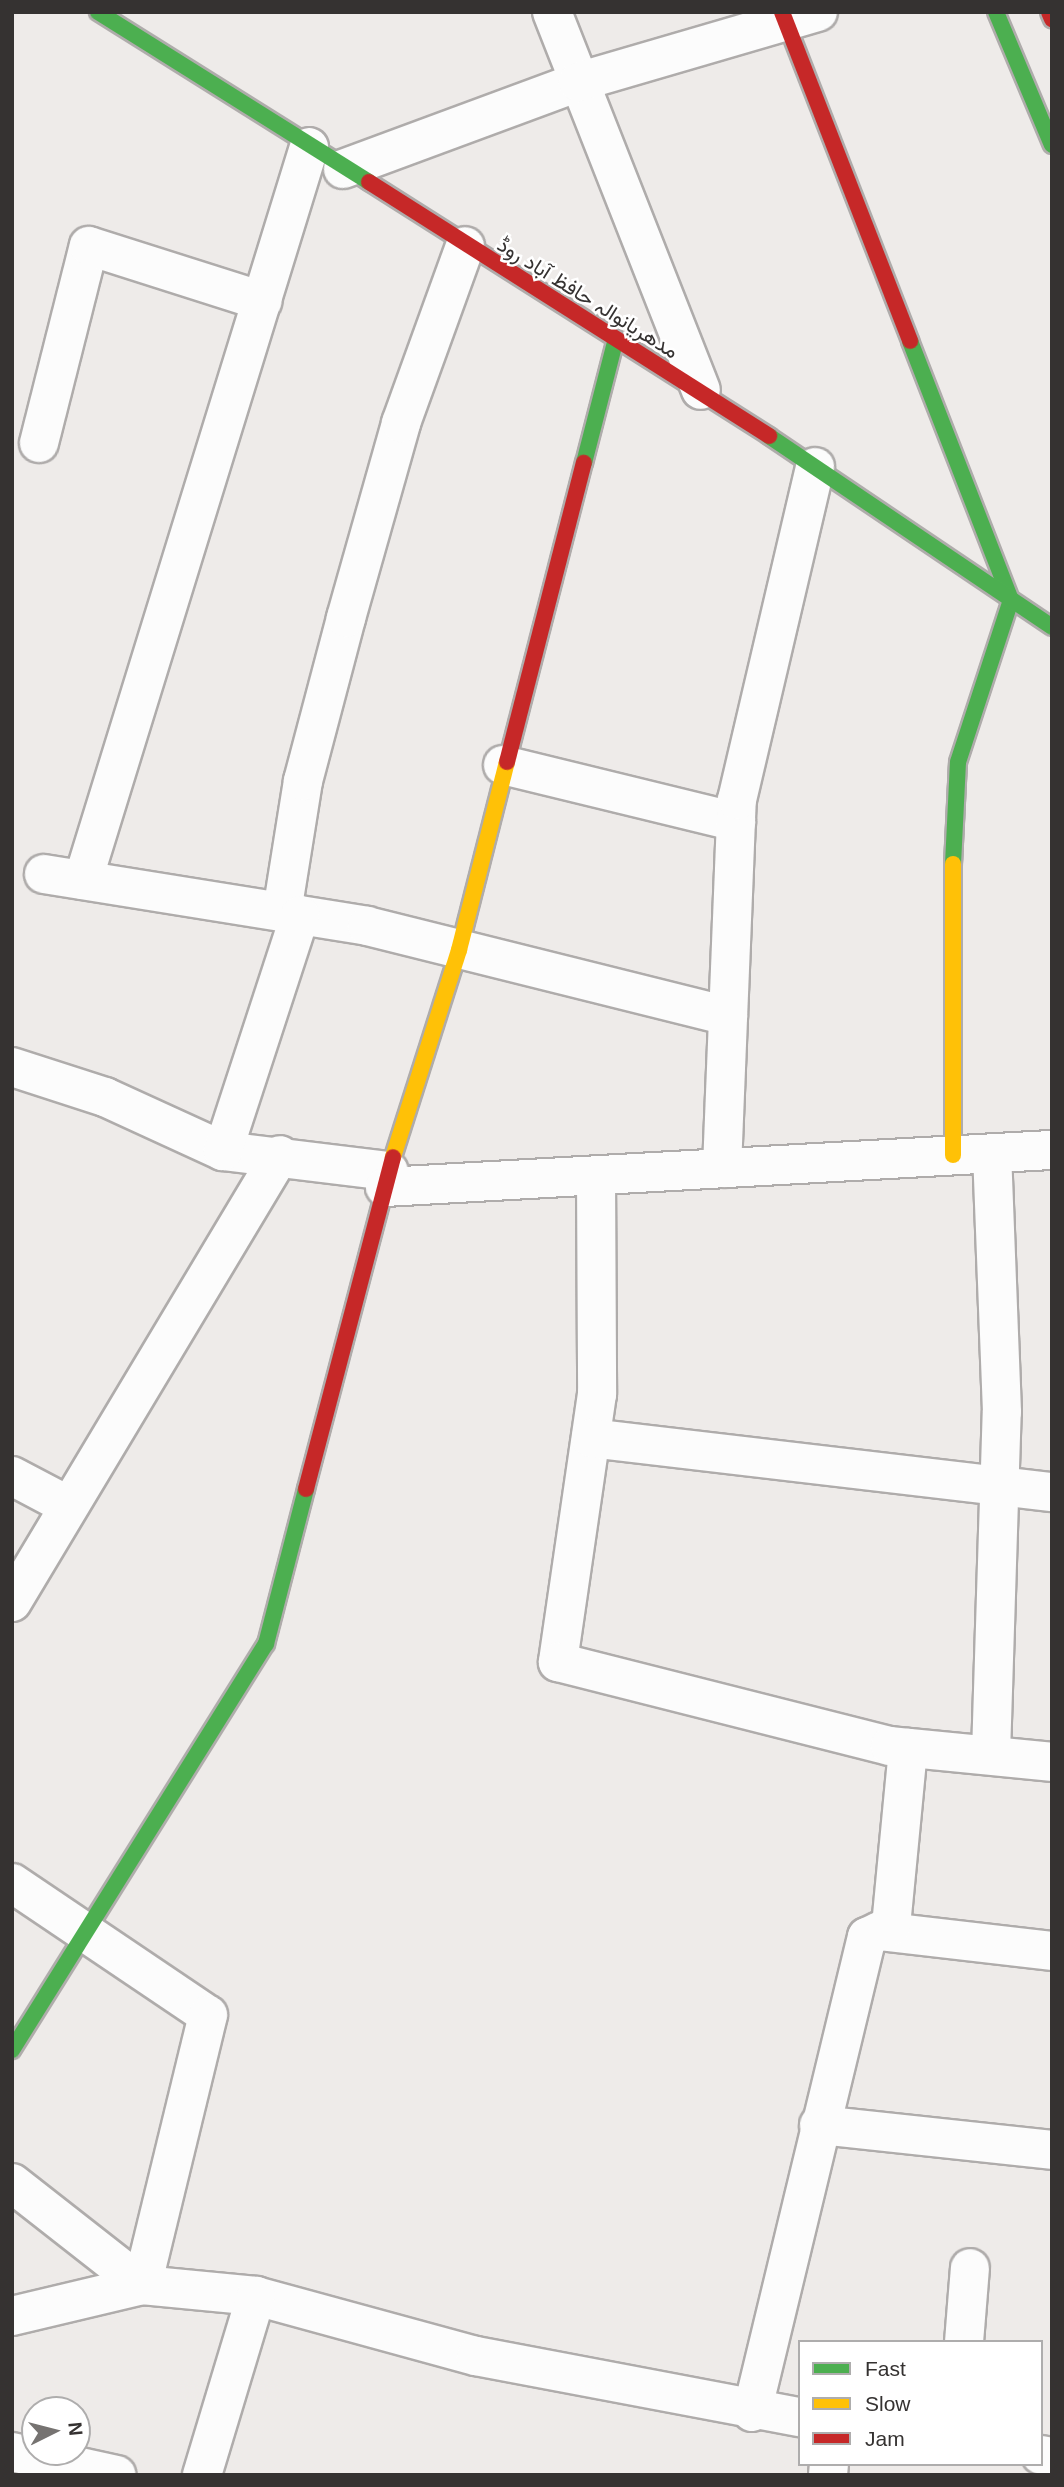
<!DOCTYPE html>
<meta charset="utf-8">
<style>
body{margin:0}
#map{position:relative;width:1064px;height:2487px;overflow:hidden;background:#eeebe9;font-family:Arial,Vazirmatn,sans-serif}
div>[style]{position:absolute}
.roads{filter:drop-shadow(2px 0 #afacab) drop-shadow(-2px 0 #afacab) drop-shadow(0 2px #afacab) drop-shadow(0 -2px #afacab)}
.street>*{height:38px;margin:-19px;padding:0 19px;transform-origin:19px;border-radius:19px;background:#fcfcfc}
.fast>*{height:16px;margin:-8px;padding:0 8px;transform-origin:8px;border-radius:8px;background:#4caf50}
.slow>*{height:16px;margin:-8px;padding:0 8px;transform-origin:8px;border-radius:8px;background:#ffc107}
.jam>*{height:16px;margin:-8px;padding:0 8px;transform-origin:8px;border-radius:8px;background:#c62828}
span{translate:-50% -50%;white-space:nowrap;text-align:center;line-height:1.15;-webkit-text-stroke:5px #fff;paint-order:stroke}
.street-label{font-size:21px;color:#353231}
.frame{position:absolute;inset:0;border:14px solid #353231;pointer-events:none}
.legend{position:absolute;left:798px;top:2340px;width:245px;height:126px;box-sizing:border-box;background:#fff;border:2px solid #aeadad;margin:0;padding:9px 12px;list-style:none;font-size:21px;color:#353231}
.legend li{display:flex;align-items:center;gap:14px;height:35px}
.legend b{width:35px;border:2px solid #aeadad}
.north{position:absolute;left:21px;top:2396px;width:70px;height:70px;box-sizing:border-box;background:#fff;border:2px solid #aeadad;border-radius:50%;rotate:84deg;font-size:19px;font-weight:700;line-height:28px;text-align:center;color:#353231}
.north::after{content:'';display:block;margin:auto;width:24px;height:32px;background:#767371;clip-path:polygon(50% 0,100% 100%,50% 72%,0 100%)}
</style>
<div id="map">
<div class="roads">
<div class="street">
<div style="left:552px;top:12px;width:406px;rotate:68.5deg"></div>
<div style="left:343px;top:169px;width:251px;rotate:-20.3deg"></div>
<div style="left:578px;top:82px;width:250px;rotate:-16.3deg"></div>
<div style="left:39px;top:443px;width:203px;rotate:-75.8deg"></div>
<div style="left:89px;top:246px;width:182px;rotate:17.6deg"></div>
<div style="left:503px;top:765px;width:240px;rotate:13.7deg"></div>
<div style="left:44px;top:874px;width:327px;rotate:9.1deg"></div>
<div style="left:367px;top:926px;width:372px;rotate:14deg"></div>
<div style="left:83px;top:880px;width:767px;rotate:-72.86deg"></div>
<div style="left:282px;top:912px;width:133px;rotate:-80.9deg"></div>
<div style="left:303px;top:781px;width:169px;rotate:-75.2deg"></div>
<div style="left:346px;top:618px;width:203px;rotate:-74.2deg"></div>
<div style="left:401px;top:423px;width:188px;rotate:-70.1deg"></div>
<div style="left:12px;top:1067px;width:98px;rotate:17.9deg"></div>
<div style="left:105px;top:1097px;width:130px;rotate:24.6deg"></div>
<div style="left:223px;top:1151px;width:167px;rotate:6.9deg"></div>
<div style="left:223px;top:1151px;width:248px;rotate:-71.9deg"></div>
<div style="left:722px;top:1168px;width:368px;rotate:-87.7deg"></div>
<div style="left:737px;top:800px;width:342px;rotate:-76.8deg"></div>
<div style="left:596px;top:1176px;width:218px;rotate:89.7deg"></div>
<div style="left:597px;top:1394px;width:271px;rotate:98.3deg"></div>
<div style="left:558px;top:1662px;width:342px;rotate:14.2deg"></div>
<div style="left:890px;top:1746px;width:163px;rotate:5.6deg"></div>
<div style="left:385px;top:1187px;width:668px;rotate:-3.18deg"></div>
<div style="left:591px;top:1438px;width:464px;rotate:6.7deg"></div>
<div style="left:12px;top:1476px;width:64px;rotate:27.8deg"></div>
<div style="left:12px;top:1602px;width:521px;rotate:-59.06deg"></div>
<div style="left:991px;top:1754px;width:342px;rotate:-88.2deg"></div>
<div style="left:1002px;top:1412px;width:259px;rotate:-92.2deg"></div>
<div style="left:12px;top:1883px;width:236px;rotate:34deg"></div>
<div style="left:208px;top:2015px;width:278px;rotate:103.7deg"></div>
<div style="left:880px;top:1931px;width:173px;rotate:6.6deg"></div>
<div style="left:819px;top:2125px;width:234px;rotate:6.1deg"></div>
<div style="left:12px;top:2183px;width:165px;rotate:38.1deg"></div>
<div style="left:12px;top:2316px;width:134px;rotate:-13.4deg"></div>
<div style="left:142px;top:2285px;width:115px;rotate:5.5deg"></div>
<div style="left:256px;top:2296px;width:228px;rotate:15.3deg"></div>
<div style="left:476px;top:2356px;width:330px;rotate:10.7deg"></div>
<div style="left:964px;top:2342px;width:74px;rotate:-85.4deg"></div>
<div style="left:752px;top:2412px;width:489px;rotate:-76.4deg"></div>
<div style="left:867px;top:1937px;width:26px;rotate:-25deg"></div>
<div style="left:891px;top:1926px;width:179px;rotate:-84.5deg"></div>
<div style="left:12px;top:2452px;width:107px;rotate:12.4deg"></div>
<div style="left:1041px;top:2455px;width:11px;rotate:10deg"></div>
<div style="left:202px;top:2475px;width:187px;rotate:-73.2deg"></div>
<div style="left:828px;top:2475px;width:11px;rotate:-85deg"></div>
</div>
<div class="fast">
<div style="left:98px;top:12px;width:320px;rotate:32.1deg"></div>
<div style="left:996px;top:12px;width:144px;rotate:67.2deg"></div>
<div style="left:910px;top:341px;width:278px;rotate:68.7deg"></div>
<div style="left:1011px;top:600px;width:170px;rotate:108.1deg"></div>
<div style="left:958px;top:762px;width:102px;rotate:92.8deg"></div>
<div style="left:769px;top:436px;width:341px;rotate:34deg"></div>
<div style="left:584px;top:463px;width:125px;rotate:-75.6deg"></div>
<div style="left:12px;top:2050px;width:479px;rotate:-58deg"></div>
<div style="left:266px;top:1644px;width:160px;rotate:-75.5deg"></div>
</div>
<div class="slow">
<div style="left:953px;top:864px;width:291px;rotate:90deg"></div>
<div style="left:393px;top:1157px;width:217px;rotate:-72.3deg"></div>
<div style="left:459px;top:950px;width:194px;rotate:-75.7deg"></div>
</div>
<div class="jam">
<div style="left:782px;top:12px;width:353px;rotate:68.7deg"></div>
<div style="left:1049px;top:12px;width:8px;rotate:67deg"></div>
<div style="left:369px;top:182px;width:474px;rotate:32.4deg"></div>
<div style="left:507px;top:762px;width:309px;rotate:-75.6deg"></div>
<div style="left:306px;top:1489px;width:343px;rotate:-75.3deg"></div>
</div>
</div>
<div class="street-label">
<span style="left:588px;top:298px;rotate:32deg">مدھریانوالہ حافظ آباد روڈ</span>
</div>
<div class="frame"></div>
<ul class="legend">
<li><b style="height:9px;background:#4caf50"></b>Fast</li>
<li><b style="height:9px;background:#ffc107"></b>Slow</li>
<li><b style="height:9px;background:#c62828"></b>Jam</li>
</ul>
<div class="north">N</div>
</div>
